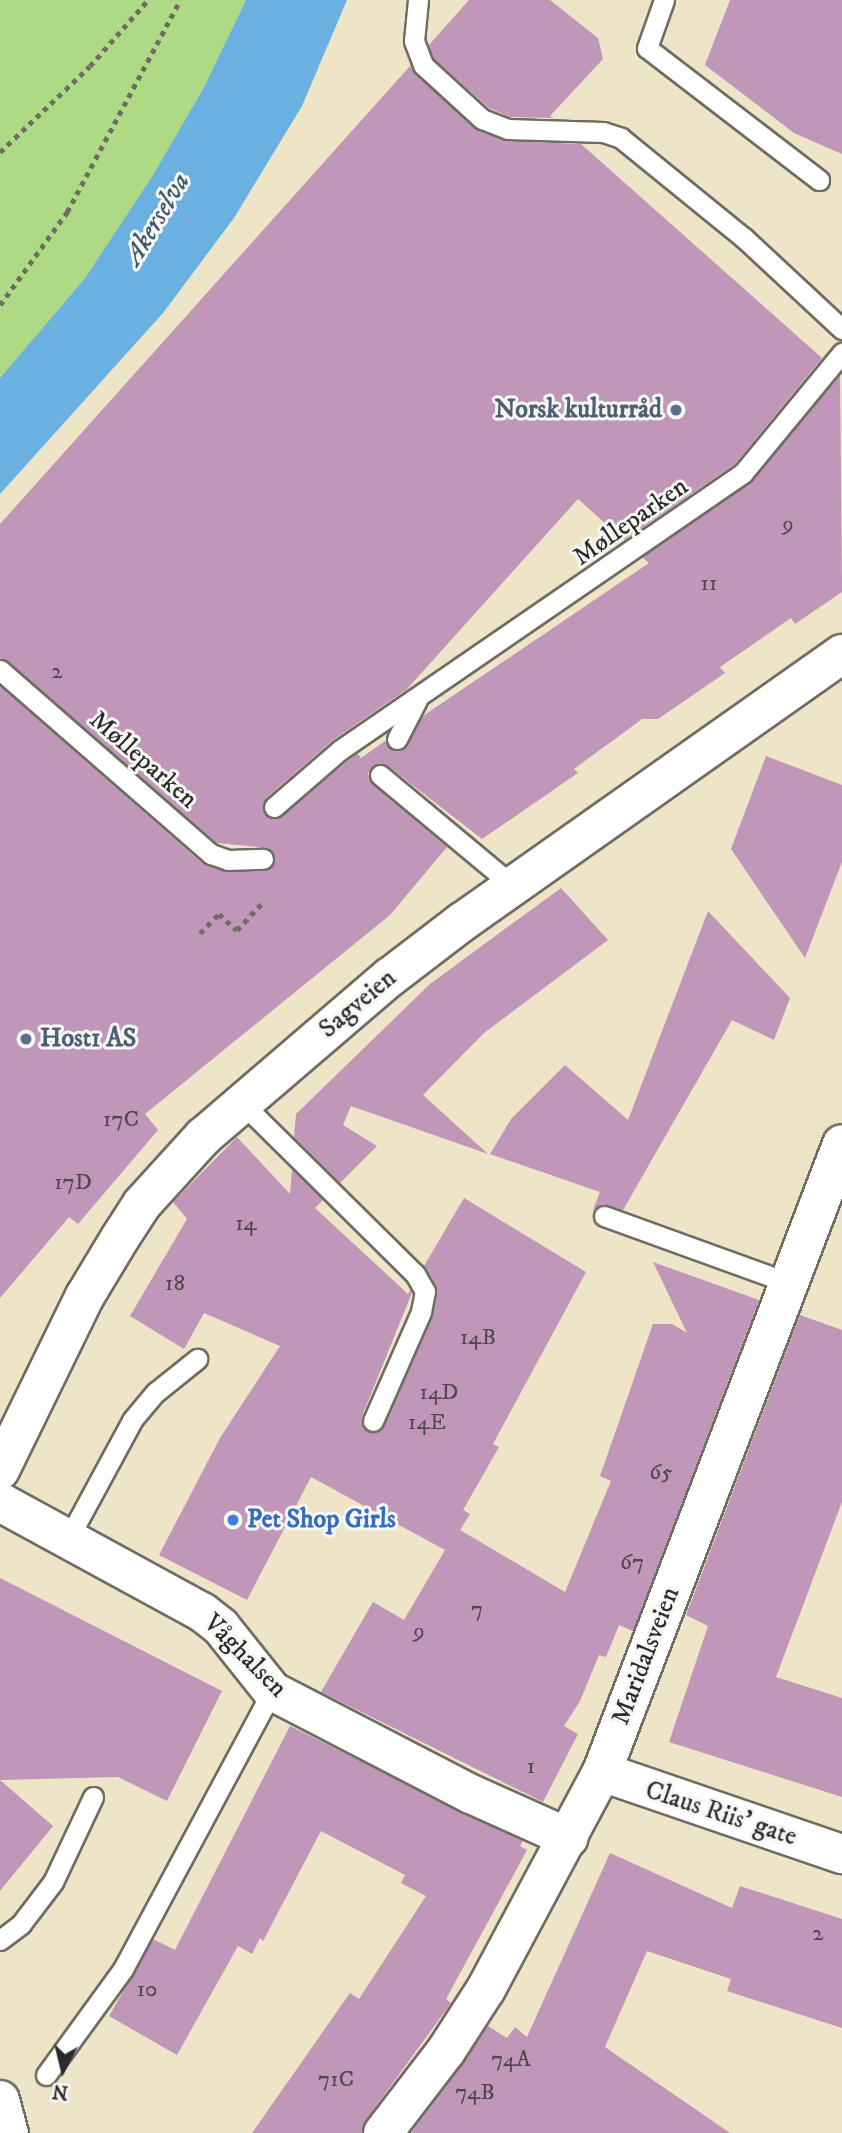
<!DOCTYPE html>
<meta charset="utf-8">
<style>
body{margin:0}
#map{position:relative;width:842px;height:2133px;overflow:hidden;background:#eee4c8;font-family:"IM FELL DW Pica",serif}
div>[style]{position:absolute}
.green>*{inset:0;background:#aeda85}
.water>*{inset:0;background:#6ab1e1}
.building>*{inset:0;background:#c096b9}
.path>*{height:4.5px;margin-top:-2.25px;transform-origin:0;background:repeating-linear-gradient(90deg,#6f6c62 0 5px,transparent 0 10px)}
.roads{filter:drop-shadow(2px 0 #6f6c62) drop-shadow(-2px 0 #6f6c62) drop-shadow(0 2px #6f6c62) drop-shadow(0 -2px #6f6c62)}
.service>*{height:19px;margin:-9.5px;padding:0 9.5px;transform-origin:9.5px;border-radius:9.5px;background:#fff}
.minor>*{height:38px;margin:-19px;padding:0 19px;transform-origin:19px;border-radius:19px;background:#fff}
.dots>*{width:19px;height:19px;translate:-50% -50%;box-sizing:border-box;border:4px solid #f6f6f2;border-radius:50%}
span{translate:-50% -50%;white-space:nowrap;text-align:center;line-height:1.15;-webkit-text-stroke:6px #f6f6f2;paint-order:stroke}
.number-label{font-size:23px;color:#50464e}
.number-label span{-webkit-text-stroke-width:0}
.service-label{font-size:26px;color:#4e5e75;font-weight:700}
.right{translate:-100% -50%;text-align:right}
.left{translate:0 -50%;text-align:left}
.street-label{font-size:26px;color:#2b2b2b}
.shop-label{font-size:26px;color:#366cbe;font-weight:700}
.water-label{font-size:28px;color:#415a6b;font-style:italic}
.north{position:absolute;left:28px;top:2035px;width:70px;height:70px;-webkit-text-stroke:5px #f6f6f2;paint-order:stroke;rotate:187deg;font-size:19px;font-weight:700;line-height:28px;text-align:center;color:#2b2b2b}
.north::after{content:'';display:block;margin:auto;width:24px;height:32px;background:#2b2b2b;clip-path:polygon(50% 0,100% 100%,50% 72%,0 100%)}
</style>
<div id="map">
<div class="green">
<div style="clip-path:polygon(0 0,246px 0,203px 89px,153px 175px,85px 278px,0 378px)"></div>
</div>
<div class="water">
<div style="clip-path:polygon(246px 0,347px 0,302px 106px,234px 218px,163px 313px,0 494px,0 378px,85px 278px,153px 175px,203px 89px)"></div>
</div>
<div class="building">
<div style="clip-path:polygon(469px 0,550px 0,598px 38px,603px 59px,550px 116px,553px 118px,510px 117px,489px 108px,433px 58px,429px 45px)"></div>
<div style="clip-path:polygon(730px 0,842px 0,842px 154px,794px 133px,705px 65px)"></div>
<div style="clip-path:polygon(410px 66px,478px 130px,507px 141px,581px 144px,822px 358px,735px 464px,624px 540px,578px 499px,407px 689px,333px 740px,266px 798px,264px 814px,281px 817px,357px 753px,361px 758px,385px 741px,392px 750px,404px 749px,423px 716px,649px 563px,642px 557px,752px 481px,840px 375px,842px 592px,795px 624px,791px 618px,720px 667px,725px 673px,658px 719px,642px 719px,574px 769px,578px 773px,482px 839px,388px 766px,371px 767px,368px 774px,372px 784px,447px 847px,390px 915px,145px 1114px,158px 1130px,78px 1224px,69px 1217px,0 1298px,0 686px,203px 864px,228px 872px,263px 871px,275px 859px,268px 848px,217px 843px,0 658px,0 524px)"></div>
<div style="clip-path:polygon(766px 756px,842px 785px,842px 862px,805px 958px,731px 849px)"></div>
<div style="clip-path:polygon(561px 888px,608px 940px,484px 1033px,423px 1095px,488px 1154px,351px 1106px,343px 1125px,377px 1146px,340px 1183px,294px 1137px,296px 1114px,430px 984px)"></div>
<div style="clip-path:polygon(708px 911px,790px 998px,774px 1040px,732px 1020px,623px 1210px,603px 1204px,593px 1210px,600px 1192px,490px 1154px,511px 1119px,565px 1065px,628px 1120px)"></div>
<div style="clip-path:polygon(237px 1137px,290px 1194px,292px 1170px,323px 1200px,315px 1208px,408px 1294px,410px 1290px,412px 1293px,362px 1416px,363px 1428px,369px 1432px,384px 1426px,432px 1317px,437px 1292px,424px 1266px,464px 1198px,586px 1272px,493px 1444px,499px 1447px,463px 1510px,470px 1514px,460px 1530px,565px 1592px,611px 1481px,600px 1476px,653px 1324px,672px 1324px,687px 1333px,653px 1262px,759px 1300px,633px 1631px,619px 1625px,606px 1657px,599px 1655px,580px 1701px,564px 1726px,578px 1734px,543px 1802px,321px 1692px,373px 1602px,404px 1620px,445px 1550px,311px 1477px,247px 1600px,159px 1555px,220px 1438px,280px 1346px,204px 1313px,184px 1349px,130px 1316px,187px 1219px,173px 1202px)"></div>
<div style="clip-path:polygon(800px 1315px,842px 1330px,842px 1502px,776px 1677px,842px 1698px,842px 1797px,669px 1742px,708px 1626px,686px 1615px)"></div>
<div style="clip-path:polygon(0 1578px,222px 1691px,167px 1801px,118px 1777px,0 1780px,53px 1826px,0 1891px)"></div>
<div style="clip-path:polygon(290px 1726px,523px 1841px,520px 1846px,527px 1850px,446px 1999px,451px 2003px,366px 2120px,362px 2133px,252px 2133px,350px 1993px,359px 1999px,426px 1896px,401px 1883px,405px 1875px,321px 1831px,263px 1941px,260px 1938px,252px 1954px,238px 1946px,177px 2055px,109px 2016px,153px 1939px,175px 1950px)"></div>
<div style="clip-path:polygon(610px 1853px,732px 1908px,740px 1886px,842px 1919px,842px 2028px,727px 1991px,731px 1979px,647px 1951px,605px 2047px,730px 2133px,411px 2133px,488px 2026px,507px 2038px,515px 2027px,527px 2037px)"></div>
</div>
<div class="path">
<div style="left:0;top:152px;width:124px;rotate:-43.7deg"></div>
<div style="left:90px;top:66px;width:88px;rotate:-48.7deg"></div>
<div style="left:0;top:305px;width:115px;rotate:-54.2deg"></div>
<div style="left:67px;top:212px;width:240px;rotate:-61.9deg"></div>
<div style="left:200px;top:933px;width:27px;rotate:-45deg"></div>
<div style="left:219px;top:914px;width:24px;rotate:42deg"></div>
<div style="left:237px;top:930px;width:40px;rotate:-47deg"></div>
</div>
<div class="roads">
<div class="service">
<div style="left:418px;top:0;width:41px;rotate:95.6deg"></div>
<div style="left:414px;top:41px;width:26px;rotate:69deg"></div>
<div style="left:423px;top:65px;width:80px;rotate:42.5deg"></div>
<div style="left:482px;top:119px;width:28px;rotate:21deg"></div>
<div style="left:508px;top:129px;width:95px;rotate:1.8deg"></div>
<div style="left:603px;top:132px;width:19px;rotate:18deg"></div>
<div style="left:621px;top:138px;width:159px;rotate:39.1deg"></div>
<div style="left:744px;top:238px;width:134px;rotate:42.9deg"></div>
<div style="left:664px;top:0;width:51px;rotate:109.5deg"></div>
<div style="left:647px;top:48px;width:217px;rotate:37.5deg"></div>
<div style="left:0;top:670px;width:280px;rotate:41.1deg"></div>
<div style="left:211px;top:854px;width:18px;rotate:19deg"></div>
<div style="left:228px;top:860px;width:35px;rotate:-2deg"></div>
<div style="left:397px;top:739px;width:44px;rotate:-62.9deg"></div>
<div style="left:380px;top:775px;width:173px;rotate:39.8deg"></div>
<div style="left:274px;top:807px;width:87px;rotate:-40.8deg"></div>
<div style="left:340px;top:750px;width:489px;rotate:-34.5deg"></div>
<div style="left:743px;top:473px;width:156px;rotate:-50.5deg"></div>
<div style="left:241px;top:1102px;width:245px;rotate:44.7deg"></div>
<div style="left:415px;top:1274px;width:20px;rotate:60deg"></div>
<div style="left:425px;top:1291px;width:21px;rotate:101deg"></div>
<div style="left:421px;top:1312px;width:119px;rotate:113.8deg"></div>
<div style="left:604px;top:1216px;width:197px;rotate:19.9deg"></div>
<div style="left:68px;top:1539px;width:136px;rotate:-61.6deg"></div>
<div style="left:133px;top:1419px;width:35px;rotate:-50deg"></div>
<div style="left:156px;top:1392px;width:53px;rotate:-38.8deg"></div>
<div style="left:0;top:1940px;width:26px;rotate:-37deg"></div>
<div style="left:21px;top:1924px;width:53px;rotate:-52.7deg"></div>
<div style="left:53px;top:1882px;width:94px;rotate:-64.8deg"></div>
<div style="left:46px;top:2075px;width:131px;rotate:-54deg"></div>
<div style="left:123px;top:1969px;width:315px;rotate:-61.8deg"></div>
</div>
<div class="minor">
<div style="left:0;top:1470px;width:194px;rotate:-64deg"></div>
<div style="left:85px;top:1296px;width:68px;rotate:-58.9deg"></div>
<div style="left:120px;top:1238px;width:40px;rotate:-57.1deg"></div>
<div style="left:142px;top:1204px;width:91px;rotate:-47.7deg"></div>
<div style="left:203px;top:1137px;width:246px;rotate:-40.6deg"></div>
<div style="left:390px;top:977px;width:91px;rotate:-37.4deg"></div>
<div style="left:462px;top:922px;width:465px;rotate:-35.2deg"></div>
<div style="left:0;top:1502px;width:230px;rotate:28.6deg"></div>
<div style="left:202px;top:1612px;width:24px;rotate:38deg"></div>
<div style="left:221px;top:1627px;width:82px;rotate:51.4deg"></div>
<div style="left:272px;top:1691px;width:224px;rotate:27.4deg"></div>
<div style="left:471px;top:1794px;width:107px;rotate:24.2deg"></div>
<div style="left:602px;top:1772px;width:254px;rotate:18.9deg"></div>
<div style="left:0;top:2100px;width:34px;rotate:75deg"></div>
<div style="left:383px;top:2133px;width:103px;rotate:-52.5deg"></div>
<div style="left:446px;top:2051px;width:74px;rotate:-57.2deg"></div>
<div style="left:486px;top:1989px;width:246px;rotate:-61.9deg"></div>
<div style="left:602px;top:1772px;width:672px;rotate:-69.08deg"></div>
</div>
</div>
<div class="dots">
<div style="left:676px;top:410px;background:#5c6f8a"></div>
<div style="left:26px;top:1039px;background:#5c6f8a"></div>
<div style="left:233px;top:1520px;background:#3f7fe0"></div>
</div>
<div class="number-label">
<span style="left:788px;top:525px">9</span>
<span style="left:709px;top:584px">11</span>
<span style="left:57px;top:672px">2</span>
<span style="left:121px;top:1120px">17C</span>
<span style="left:73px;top:1183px">17D</span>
<span style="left:246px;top:1224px">14</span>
<span style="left:175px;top:1284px">18</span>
<span style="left:478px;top:1338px">14B</span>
<span style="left:439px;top:1393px">14D</span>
<span style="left:427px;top:1423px">14E</span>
<span style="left:661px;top:1473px">65</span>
<span style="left:632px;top:1563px">67</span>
<span style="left:477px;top:1610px">7</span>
<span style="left:419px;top:1632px">9</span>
<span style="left:531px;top:1767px">1</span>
<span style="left:818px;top:1934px">2</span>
<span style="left:147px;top:1990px">10</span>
<span style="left:511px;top:2060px">74A</span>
<span style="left:336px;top:2080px">71C</span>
<span style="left:475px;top:2093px">74B</span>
</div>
<div class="service-label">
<span class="right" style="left:662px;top:410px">Norsk kulturråd</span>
<span class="left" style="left:40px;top:1039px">Host1 AS</span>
</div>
<div class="street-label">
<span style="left:631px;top:522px;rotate:-35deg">Mølleparken</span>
<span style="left:143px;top:760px;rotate:41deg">Mølleparken</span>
<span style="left:358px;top:1004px;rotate:-40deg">Sagveien</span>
<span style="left:245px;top:1656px;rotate:45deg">Våghalsen</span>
<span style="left:646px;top:1656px;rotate:-69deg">Maridalsveien</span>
<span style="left:721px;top:1814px;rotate:18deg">Claus Riis' gate</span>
</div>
<div class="shop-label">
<span class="left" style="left:247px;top:1520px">Pet Shop Girls</span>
</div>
<div class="water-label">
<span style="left:157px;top:219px;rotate:-59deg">Akerselva</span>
</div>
<div class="north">N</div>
</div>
